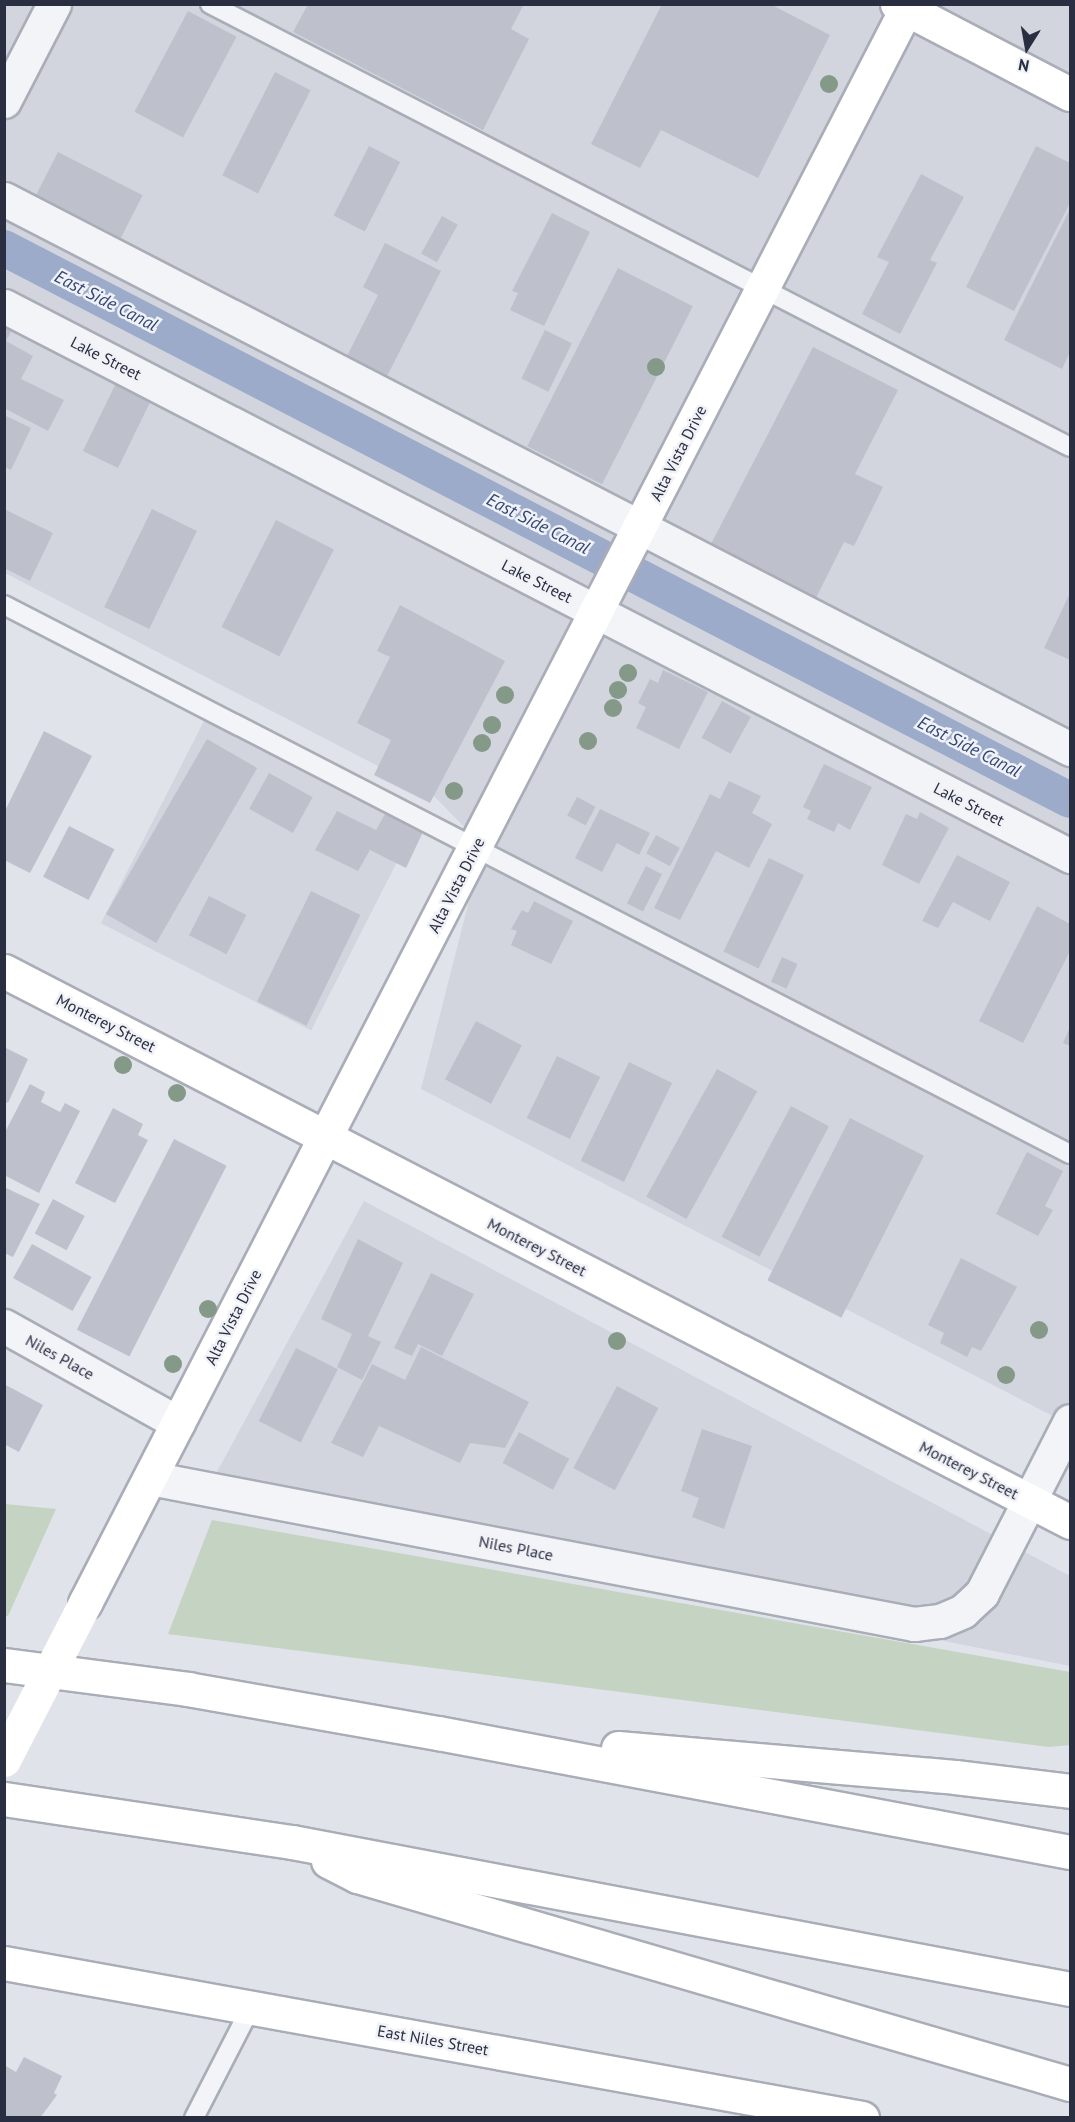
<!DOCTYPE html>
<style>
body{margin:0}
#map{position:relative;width:1075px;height:2122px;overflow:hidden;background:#e0e3e9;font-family:"PT Sans",sans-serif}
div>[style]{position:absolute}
.built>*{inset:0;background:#d2d5de;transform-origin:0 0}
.green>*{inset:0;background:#c4d3c2}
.canal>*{height:36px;margin:-18px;padding:0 18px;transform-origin:18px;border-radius:18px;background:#9cabc9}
.building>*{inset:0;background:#bec1cc;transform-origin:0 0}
.roads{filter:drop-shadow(2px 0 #a9adb7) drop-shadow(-2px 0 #a9adb7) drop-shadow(0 2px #a9adb7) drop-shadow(0 -2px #a9adb7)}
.lane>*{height:18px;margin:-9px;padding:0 9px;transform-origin:9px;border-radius:9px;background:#f3f4f7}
.street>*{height:33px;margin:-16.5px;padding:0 16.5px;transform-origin:16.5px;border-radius:16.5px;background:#f3f4f7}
.secondary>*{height:33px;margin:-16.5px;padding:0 16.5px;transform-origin:16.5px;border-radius:16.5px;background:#fff}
.highway>*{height:33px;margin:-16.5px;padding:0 16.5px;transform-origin:16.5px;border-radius:16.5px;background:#fff}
.secondary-bridge>*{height:33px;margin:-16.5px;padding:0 16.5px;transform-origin:16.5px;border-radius:16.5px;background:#fff}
.trees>*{width:18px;height:18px;margin:-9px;border-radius:50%;background:#849987}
span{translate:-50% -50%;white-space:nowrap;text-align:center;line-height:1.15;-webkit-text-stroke:5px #f0f2f7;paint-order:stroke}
.street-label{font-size:16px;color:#292e41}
.water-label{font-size:18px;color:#334774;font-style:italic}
.frame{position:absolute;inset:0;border:6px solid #292e41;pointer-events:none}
.north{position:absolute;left:997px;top:18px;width:60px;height:60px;-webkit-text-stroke:4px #f0f2f7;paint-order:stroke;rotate:191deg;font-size:16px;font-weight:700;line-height:24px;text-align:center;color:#292e41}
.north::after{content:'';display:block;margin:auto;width:21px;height:27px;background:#292e41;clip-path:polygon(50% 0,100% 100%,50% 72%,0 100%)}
</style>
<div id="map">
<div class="built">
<div style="clip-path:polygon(4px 5px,1070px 5px,1070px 1425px,421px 1089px,483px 846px,432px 794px,5px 573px)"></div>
<div style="left:208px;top:713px;width:236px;height:236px;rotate:27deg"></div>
<div style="clip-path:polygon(364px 1201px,1070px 1576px,1070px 1666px,205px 1494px)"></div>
</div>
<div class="green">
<div style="clip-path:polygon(5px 1504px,56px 1509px,8px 1616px,4px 1616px)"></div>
<div style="clip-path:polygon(212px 1520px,1070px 1672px,1070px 1745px,1049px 1747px,168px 1634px)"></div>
</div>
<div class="canal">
<div style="left:4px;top:248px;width:1200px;rotate:27.38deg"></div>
</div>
<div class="building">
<div style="clip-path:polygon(308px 4px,524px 4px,511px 29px,529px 39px,483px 130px,293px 32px)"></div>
<div style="clip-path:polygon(662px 4px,770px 4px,830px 35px,758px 178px,661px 130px,640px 168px,591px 144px)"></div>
<div style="left:188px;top:11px;width:55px;height:114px;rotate:28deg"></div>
<div style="left:275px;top:72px;width:40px;height:116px;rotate:27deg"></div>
<div style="left:369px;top:146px;width:35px;height:78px;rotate:27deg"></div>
<div style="clip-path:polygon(1036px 146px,1070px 163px,1070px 203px,1014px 311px,966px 287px)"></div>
<div style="left:58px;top:152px;width:95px;height:48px;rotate:27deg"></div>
<div style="clip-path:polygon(921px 174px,964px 197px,930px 260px,937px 263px,900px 334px,862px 314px,889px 262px,877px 257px)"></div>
<div style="clip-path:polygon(1070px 209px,1070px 352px,1062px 369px,1004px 340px)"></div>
<div style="clip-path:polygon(552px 213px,590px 232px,544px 326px,510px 310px,518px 293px,512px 291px)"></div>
<div style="left:442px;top:216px;width:18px;height:43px;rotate:29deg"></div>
<div style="clip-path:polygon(385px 243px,441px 271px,387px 376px,347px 356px,378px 295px,363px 287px)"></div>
<div style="left:618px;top:268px;width:84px;height:200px;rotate:27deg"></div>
<div style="clip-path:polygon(4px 321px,14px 326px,6px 341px,33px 356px,21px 379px,64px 400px,48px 431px,4px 408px)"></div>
<div style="left:545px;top:330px;width:30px;height:54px;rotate:26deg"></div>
<div style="clip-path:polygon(813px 347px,898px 390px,855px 474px,883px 487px,854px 546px,844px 542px,816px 598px,711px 544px)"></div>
<div style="left:118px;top:379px;width:39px;height:80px;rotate:26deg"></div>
<div style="clip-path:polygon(4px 415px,31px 428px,11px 470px,4px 466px)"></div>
<div style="clip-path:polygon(4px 509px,53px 533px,30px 581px,4px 568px)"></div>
<div style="left:152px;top:509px;width:50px;height:109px;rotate:26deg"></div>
<div style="left:276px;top:520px;width:65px;height:120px;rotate:27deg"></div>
<div style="clip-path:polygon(1070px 593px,1070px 660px,1044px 648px)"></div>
<div style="clip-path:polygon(400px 605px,505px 661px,430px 803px,374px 775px,391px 740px,357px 723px,390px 657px,377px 651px)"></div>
<div style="clip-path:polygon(663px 670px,708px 692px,679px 749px,636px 728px,646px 707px,638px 703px,650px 679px,658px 683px)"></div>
<div style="left:722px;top:701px;width:33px;height:42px;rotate:29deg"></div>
<div style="clip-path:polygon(44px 731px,92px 756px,30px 873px,4px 860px,4px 813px)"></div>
<div style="left:207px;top:739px;width:58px;height:202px;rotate:30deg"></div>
<div style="clip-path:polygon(824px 764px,872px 787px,850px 830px,838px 823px,834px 832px,807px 819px,811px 811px,803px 807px)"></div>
<div style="left:269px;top:773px;width:50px;height:41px;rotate:29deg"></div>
<div style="clip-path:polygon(729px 781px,761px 796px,752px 813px,772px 824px,749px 868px,716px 851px,680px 920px,654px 908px,710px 794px,720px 799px)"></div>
<div style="left:577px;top:797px;width:21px;height:21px;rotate:28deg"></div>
<div style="clip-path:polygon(600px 809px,650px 833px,639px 855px,617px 843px,602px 872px,575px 858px)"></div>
<div style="clip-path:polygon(337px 811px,376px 830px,385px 814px,423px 832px,406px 868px,370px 850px,358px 871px,315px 850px)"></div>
<div style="clip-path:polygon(920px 812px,949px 828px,919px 884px,882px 865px,906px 814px,917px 819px)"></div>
<div style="left:69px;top:826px;width:51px;height:57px;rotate:27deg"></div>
<div style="left:656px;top:835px;width:27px;height:21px;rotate:28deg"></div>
<div style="clip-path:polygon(957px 855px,1010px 882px,990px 921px,953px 902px,938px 928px,922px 921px)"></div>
<div style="left:769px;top:858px;width:39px;height:104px;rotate:26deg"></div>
<div style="left:646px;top:866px;width:18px;height:42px;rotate:27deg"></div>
<div style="left:311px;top:891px;width:55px;height:123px;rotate:26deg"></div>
<div style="left:209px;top:896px;width:42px;height:44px;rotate:27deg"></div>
<div style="clip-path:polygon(534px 901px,573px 921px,551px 964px,511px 945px,517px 931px,511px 929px,522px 910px,528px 913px)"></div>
<div style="clip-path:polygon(1037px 906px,1070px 924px,1070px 951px,1023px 1043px,979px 1021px)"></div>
<div style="left:782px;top:957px;width:17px;height:27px;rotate:24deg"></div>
<div style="left:476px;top:1021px;width:52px;height:66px;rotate:28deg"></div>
<div style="clip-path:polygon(1070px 1027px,1070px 1046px,1063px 1043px)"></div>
<div style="clip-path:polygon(4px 1047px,28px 1059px,8px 1103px,4px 1101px)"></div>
<div style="left:557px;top:1056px;width:48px;height:69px;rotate:26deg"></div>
<div style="left:629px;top:1062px;width:48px;height:110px;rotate:26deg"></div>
<div style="left:717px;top:1069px;width:46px;height:146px;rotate:29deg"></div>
<div style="clip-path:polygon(30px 1084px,45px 1092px,41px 1102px,60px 1112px,65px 1103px,80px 1111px,39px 1193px,4px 1175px,4px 1134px)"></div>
<div style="left:791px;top:1106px;width:43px;height:148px;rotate:28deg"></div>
<div style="clip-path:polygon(113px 1108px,143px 1124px,138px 1135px,148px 1140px,115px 1203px,75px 1183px)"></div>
<div style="left:850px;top:1118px;width:83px;height:182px;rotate:27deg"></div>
<div style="left:174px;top:1139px;width:59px;height:214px;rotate:27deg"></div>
<div style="clip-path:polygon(1027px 1152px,1063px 1171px,1045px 1206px,1053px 1210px,1038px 1236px,996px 1214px)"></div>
<div style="clip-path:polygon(4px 1187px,40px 1204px,13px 1257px,4px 1253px)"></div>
<div style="left:53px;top:1199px;width:36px;height:39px;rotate:28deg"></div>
<div style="clip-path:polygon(358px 1239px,403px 1263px,368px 1336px,381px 1342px,362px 1380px,337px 1367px,352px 1334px,321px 1319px)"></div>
<div style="left:32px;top:1244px;width:68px;height:39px;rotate:29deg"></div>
<div style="clip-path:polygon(961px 1258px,1017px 1287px,981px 1351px,972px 1347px,967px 1357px,940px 1343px,944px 1333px,928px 1325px)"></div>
<div style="clip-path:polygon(431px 1273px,474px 1294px,442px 1356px,418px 1344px,412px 1356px,394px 1348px)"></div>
<div style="clip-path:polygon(421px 1347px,529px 1402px,505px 1448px,470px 1443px,460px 1463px,379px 1426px,363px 1457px,331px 1443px,372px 1364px,405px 1380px)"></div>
<div style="left:296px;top:1348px;width:47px;height:82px;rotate:27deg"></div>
<div style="clip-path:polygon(4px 1384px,43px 1405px,19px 1452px,4px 1444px)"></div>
<div style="left:617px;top:1386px;width:47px;height:93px;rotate:28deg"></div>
<div style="clip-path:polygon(702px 1429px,752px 1446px,724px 1529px,692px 1517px,699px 1498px,681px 1491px)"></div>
<div style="left:519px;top:1432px;width:57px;height:35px;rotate:28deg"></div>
<div style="clip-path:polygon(24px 2057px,62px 2076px,54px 2093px,57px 2095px,40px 2118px,4px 2118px,4px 2065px,16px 2072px)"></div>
</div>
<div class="roads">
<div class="lane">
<div style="left:210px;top:4px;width:967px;rotate:27.25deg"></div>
<div style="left:4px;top:605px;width:1199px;rotate:27.25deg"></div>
<div style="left:194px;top:2118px;width:125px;rotate:-62.8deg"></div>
</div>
<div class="street">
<div style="left:4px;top:101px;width:109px;rotate:-62.7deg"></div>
<div style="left:4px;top:199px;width:1200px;rotate:27.29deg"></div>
<div style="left:4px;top:306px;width:1200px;rotate:27.29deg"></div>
<div style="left:4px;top:1326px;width:199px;rotate:29.1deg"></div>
<div style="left:150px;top:1478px;width:778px;rotate:10.82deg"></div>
<div style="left:914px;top:1624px;width:26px;rotate:-7deg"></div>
<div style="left:940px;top:1621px;width:25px;rotate:-23deg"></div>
<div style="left:963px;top:1611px;width:26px;rotate:-43deg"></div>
<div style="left:982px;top:1593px;width:193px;rotate:-62.9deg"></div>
</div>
<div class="secondary">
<div style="left:897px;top:4px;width:195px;rotate:27.5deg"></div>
<div style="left:4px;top:971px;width:1200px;rotate:27.33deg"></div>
<div style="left:85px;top:1603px;width:1793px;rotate:-62.75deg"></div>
<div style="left:4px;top:1963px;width:872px;rotate:10.24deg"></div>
</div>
<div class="highway">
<div style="left:4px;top:1665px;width:186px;rotate:7.4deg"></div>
<div style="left:188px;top:1689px;width:254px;rotate:10deg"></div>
<div style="left:438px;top:1733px;width:643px;rotate:10.66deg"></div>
<div style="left:618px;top:1748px;width:338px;rotate:4.9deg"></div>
<div style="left:955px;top:1777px;width:116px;rotate:6.9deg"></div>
<div style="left:4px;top:1799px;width:291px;rotate:8.5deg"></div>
<div style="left:292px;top:1842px;width:792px;rotate:10.7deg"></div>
<div style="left:328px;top:1861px;width:33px;rotate:27deg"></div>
<div style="left:357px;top:1876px;width:743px;rotate:16.26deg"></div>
</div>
</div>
<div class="secondary-bridge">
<div style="left:4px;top:1760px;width:177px;rotate:-62.7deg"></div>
</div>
<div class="trees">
<div style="left:829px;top:84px"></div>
<div style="left:656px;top:367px"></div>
<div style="left:628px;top:673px"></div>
<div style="left:618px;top:690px"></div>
<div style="left:505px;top:695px"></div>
<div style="left:613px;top:708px"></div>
<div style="left:492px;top:725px"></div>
<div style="left:588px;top:741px"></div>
<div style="left:482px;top:743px"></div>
<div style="left:454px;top:791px"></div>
<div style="left:123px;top:1065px"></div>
<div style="left:177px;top:1093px"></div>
<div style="left:208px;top:1309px"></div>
<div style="left:1039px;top:1330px"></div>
<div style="left:617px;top:1341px"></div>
<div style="left:173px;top:1364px"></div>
<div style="left:1006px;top:1375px"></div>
</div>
<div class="street-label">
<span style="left:106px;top:358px;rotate:27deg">Lake Street</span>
<span style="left:678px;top:453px;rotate:-63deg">Alta Vista Drive</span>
<span style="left:537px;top:581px;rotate:27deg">Lake Street</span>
<span style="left:969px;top:804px;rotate:27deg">Lake Street</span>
<span style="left:456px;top:885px;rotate:-63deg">Alta Vista Drive</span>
<span style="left:106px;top:1023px;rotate:27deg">Monterey Street</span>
<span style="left:537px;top:1247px;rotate:27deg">Monterey Street</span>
<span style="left:233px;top:1317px;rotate:-63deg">Alta Vista Drive</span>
<span style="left:60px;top:1357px;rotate:29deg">Niles Place</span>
<span style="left:969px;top:1470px;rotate:27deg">Monterey Street</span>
<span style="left:516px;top:1548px;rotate:11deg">Niles Place</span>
<span style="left:433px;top:2040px;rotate:10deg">East Niles Street</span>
</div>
<div class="water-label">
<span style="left:106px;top:301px;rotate:27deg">East Side Canal</span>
<span style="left:538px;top:524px;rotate:27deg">East Side Canal</span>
<span style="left:969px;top:747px;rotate:27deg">East Side Canal</span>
</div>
<div class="frame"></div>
<div class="north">N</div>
</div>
